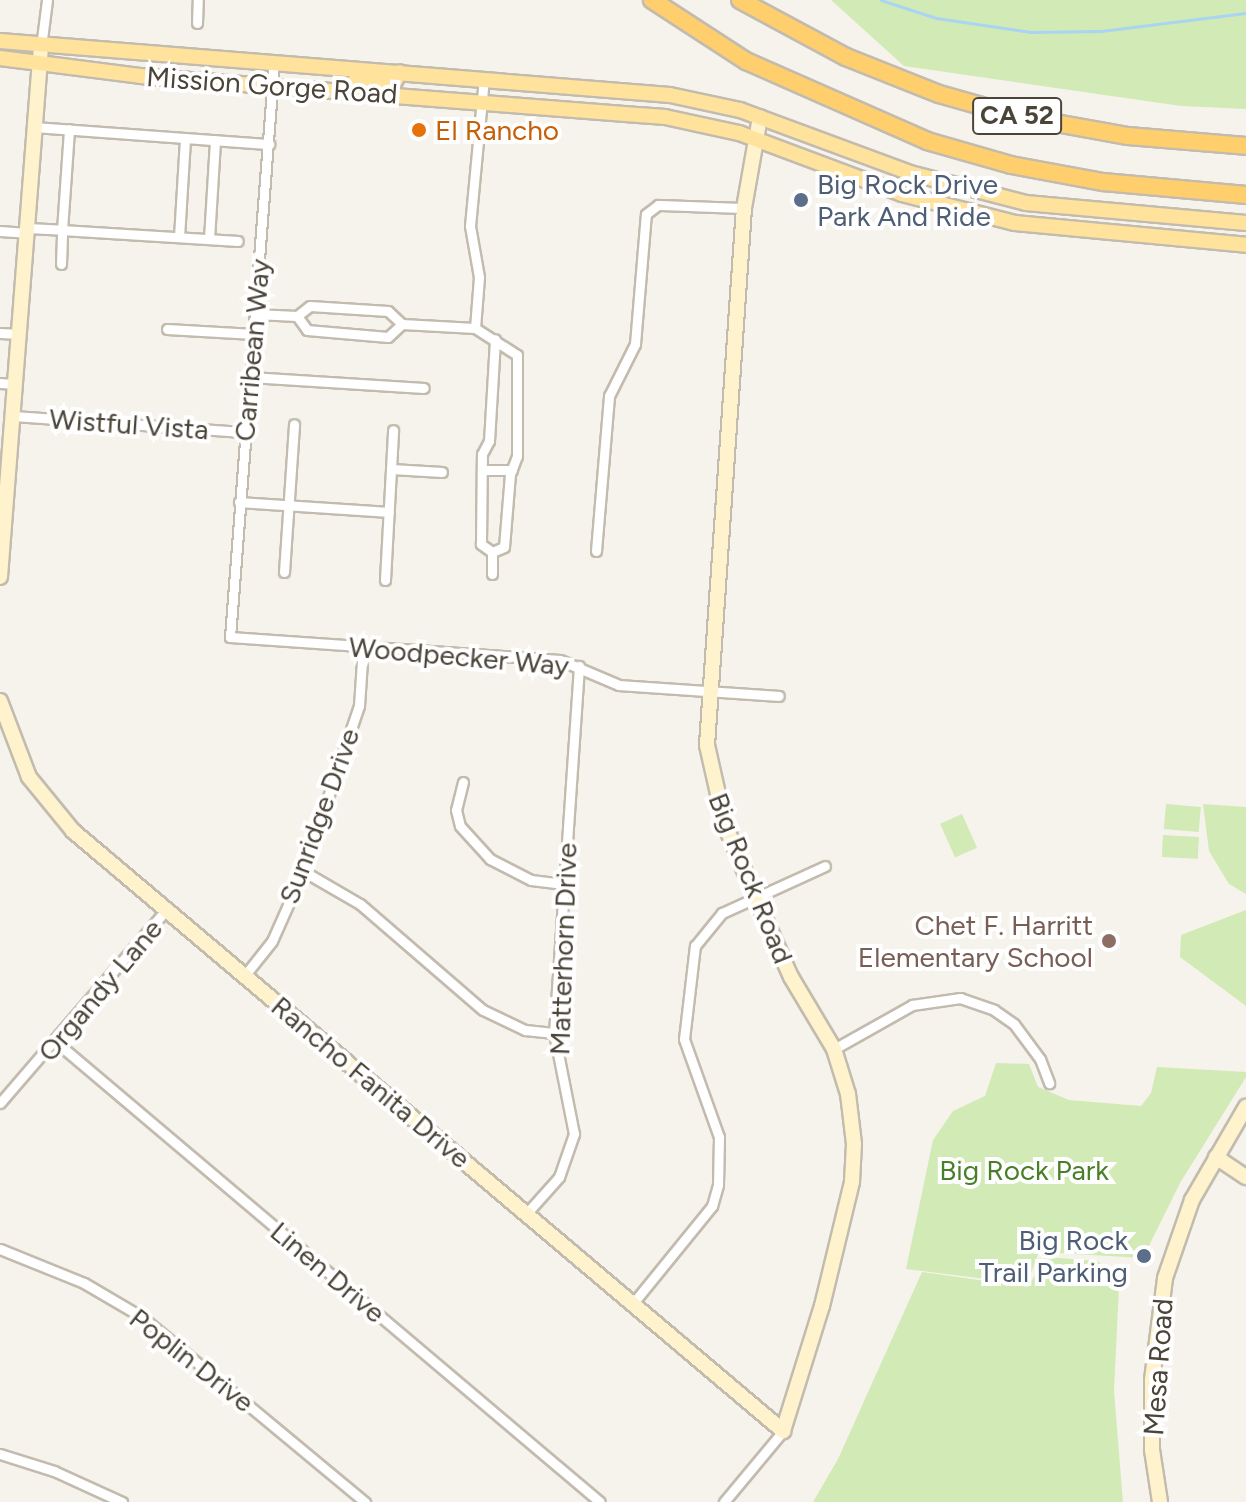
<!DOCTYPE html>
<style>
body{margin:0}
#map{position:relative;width:1246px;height:1502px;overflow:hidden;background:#f6f3ec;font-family:Figtree,sans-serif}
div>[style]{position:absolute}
.green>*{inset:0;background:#d2eab5;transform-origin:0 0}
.stream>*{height:3px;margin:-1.5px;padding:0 1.5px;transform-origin:1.5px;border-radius:1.5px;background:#a9d4f2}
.roads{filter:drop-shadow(2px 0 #c2bbae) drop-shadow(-2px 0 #c2bbae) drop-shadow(0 2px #c2bbae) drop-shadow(0 -2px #c2bbae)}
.street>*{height:9px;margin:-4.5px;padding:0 4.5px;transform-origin:4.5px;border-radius:4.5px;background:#fff}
.secondary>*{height:14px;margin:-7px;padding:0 7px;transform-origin:7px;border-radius:7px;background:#fff3cd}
.primary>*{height:14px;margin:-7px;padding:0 7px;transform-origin:7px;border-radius:7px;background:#ffe39c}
.highway>*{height:16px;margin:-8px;padding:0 8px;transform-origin:8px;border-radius:8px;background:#ffcf6e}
.dots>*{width:22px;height:22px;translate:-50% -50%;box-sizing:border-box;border:4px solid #fff;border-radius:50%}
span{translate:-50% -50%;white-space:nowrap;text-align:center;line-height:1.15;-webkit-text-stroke:8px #fff;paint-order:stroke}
.shield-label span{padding:2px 6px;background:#fff;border:2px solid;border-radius:6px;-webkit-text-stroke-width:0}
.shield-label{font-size:26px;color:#4b4439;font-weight:700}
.street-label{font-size:28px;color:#4b4439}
.food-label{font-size:28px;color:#c56008}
.left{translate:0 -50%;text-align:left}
.service-label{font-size:28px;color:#4e5e75}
.right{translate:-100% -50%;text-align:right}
.education-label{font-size:28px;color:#785e54}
.park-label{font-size:28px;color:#4a7f2a}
</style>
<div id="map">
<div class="green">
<div style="clip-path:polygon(831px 0,1246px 0,1246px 109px,1181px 106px,904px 66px)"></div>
<div style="left:1166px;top:804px;width:35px;height:25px;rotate:5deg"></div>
<div style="clip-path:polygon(1203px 804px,1246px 807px,1246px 894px,1229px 884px,1209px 851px)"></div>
<div style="left:962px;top:814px;width:37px;height:24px;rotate:66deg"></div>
<div style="left:1163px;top:835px;width:36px;height:22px;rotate:3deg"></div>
<div style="clip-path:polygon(1246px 910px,1246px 1006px,1180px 957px,1181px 935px)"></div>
<div style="clip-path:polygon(996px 1063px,1029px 1064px,1038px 1087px,1069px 1100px,1141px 1106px,1151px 1093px,1157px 1067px,1246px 1072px,1246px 1077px,1180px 1183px,1143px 1258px,1039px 1252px,1027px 1284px,906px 1269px,933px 1140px,953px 1111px,985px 1096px)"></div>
<div style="clip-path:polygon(1045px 1257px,1098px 1261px,1119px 1287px,1114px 1391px,1123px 1502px,813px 1502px,838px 1459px,922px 1272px,1028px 1287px)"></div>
</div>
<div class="stream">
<div style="left:881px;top:0;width:58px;rotate:18.1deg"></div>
<div style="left:936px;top:18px;width:96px;rotate:8.4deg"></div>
<div style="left:1031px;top:32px;width:70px;rotate:-0.8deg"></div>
<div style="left:1101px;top:31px;width:146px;rotate:-7.1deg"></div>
</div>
<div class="roads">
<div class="street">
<div style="left:197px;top:23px;width:23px;rotate:-88deg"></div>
<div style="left:41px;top:47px;width:47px;rotate:-82.7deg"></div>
<div style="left:274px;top:63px;width:576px;rotate:94.38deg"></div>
<div style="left:230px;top:637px;width:331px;rotate:4deg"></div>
<div style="left:560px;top:660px;width:64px;rotate:23deg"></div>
<div style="left:619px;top:685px;width:160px;rotate:3.9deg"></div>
<div style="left:35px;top:127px;width:235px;rotate:4.2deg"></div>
<div style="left:28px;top:228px;width:34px;rotate:3deg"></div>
<div style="left:62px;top:230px;width:101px;rotate:-86deg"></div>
<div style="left:0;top:231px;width:27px;rotate:4deg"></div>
<div style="left:179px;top:237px;width:99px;rotate:-86.5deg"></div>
<div style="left:209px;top:239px;width:99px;rotate:-86.5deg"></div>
<div style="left:61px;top:264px;width:34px;rotate:-88deg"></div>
<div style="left:62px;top:230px;width:176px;rotate:3.6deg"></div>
<div style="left:255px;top:314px;width:42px;rotate:2.7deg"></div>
<div style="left:297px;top:316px;width:16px;rotate:-38deg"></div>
<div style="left:310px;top:306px;width:78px;rotate:3.7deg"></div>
<div style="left:388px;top:311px;width:19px;rotate:43deg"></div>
<div style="left:402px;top:324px;width:73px;rotate:3.1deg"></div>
<div style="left:475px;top:328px;width:50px;rotate:32.7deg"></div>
<div style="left:517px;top:355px;width:101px;rotate:90deg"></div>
<div style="left:517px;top:456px;width:19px;rotate:111deg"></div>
<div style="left:510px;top:474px;width:73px;rotate:94.7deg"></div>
<div style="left:504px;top:547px;width:13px;rotate:157deg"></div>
<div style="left:297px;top:316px;width:17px;rotate:54deg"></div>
<div style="left:307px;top:330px;width:81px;rotate:4.9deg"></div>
<div style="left:388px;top:337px;width:19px;rotate:-43deg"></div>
<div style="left:475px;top:328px;width:51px;rotate:-85.5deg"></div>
<div style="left:479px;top:277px;width:52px;rotate:-100deg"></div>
<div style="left:470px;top:226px;width:149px;rotate:-84.6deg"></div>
<div style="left:167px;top:329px;width:87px;rotate:3.3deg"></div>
<div style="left:0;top:333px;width:20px;rotate:3deg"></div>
<div style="left:250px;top:377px;width:174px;rotate:3.6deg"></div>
<div style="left:0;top:383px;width:16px;rotate:4deg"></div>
<div style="left:14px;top:416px;width:232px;rotate:4deg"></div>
<div style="left:391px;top:469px;width:51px;rotate:3.4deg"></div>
<div style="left:485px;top:470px;width:27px"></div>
<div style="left:239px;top:502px;width:150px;rotate:3.8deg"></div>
<div style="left:596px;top:551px;width:156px;rotate:-85.2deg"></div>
<div style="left:609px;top:396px;width:58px;rotate:-63.4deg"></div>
<div style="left:635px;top:344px;width:130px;rotate:-85.2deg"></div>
<div style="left:646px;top:214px;width:15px;rotate:-37deg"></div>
<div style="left:658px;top:205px;width:86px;rotate:2deg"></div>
<div style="left:492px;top:552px;width:14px;rotate:-144deg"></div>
<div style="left:481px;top:544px;width:90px;rotate:-89.4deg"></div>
<div style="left:482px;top:454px;width:15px;rotate:-62deg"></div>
<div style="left:489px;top:441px;width:102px;rotate:-86.6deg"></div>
<div style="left:284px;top:572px;width:148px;rotate:-86.1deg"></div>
<div style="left:492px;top:574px;width:22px;rotate:-90deg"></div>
<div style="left:385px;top:580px;width:150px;rotate:-86.9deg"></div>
<div style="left:463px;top:782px;width:29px;rotate:104deg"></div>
<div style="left:456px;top:810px;width:16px;rotate:76deg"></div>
<div style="left:460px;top:826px;width:45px;rotate:47.7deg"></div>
<div style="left:490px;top:859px;width:46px;rotate:27.1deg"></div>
<div style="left:531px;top:880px;width:33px;rotate:7deg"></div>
<div style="left:303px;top:871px;width:66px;rotate:30.1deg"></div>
<div style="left:360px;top:904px;width:162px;rotate:40.8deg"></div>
<div style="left:483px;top:1010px;width:47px;rotate:25.5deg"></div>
<div style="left:525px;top:1030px;width:29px;rotate:6deg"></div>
<div style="left:245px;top:975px;width:43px;rotate:-51.5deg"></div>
<div style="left:272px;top:941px;width:77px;rotate:-66.1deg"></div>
<div style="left:303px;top:871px;width:174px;rotate:-71.3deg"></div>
<div style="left:359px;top:706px;width:60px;rotate:-86.2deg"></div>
<div style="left:56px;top:1042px;width:712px;rotate:40.22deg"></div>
<div style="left:834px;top:1049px;width:90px;rotate:-29.4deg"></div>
<div style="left:912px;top:1005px;width:49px;rotate:-8.3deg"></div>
<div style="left:960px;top:998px;width:36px;rotate:19deg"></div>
<div style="left:994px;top:1010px;width:24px;rotate:35deg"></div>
<div style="left:1014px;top:1024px;width:44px;rotate:53.4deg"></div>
<div style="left:1040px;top:1059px;width:26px;rotate:69deg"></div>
<div style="left:0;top:1103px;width:255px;rotate:-49.3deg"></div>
<div style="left:526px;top:1214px;width:50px;rotate:-48.3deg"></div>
<div style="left:559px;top:1177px;width:46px;rotate:-70.8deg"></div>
<div style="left:574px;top:1134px;width:103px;rotate:-101.2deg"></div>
<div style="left:554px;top:1033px;width:368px;rotate:-86.1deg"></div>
<div style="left:0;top:1249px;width:91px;rotate:22deg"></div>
<div style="left:84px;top:1283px;width:67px;rotate:30.4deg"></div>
<div style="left:142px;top:1317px;width:290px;rotate:39.7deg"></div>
<div style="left:634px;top:1302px;width:124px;rotate:-50.9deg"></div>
<div style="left:712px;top:1206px;width:22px;rotate:-74deg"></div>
<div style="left:718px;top:1185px;width:48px;rotate:-88.8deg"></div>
<div style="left:719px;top:1137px;width:104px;rotate:-109.7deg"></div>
<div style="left:684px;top:1039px;width:94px;rotate:-83.3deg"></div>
<div style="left:695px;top:946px;width:43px;rotate:-50.7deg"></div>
<div style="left:722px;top:913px;width:113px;rotate:-24.5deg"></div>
<div style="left:0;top:1454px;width:57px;rotate:17.5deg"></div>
<div style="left:54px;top:1471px;width:75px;rotate:24.5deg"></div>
<div style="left:724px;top:1502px;width:92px;rotate:-50.3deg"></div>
</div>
<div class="secondary">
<div style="left:0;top:577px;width:532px;rotate:-85.58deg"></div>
<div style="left:0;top:701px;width:81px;rotate:69.1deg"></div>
<div style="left:29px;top:777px;width:70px;rotate:50.8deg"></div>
<div style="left:73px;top:831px;width:930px;rotate:40.2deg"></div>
<div style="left:783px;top:1431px;width:131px;rotate:-72.7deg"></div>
<div style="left:822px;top:1306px;width:128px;rotate:-76.4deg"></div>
<div style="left:852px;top:1182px;width:38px;rotate:-87deg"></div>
<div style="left:854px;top:1144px;width:50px;rotate:-96.8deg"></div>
<div style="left:848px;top:1094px;width:47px;rotate:-107.3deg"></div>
<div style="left:834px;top:1049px;width:84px;rotate:-120.8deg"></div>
<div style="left:791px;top:977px;width:89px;rotate:-114deg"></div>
<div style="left:755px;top:896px;width:77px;rotate:-112.9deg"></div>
<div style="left:725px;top:825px;width:82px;rotate:-102.7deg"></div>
<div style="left:707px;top:745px;width:538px;rotate:-86.06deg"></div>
<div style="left:744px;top:208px;width:92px;rotate:-80deg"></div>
<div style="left:1216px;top:1157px;width:36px;rotate:34deg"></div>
<div style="left:1160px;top:1502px;width:53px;rotate:-98.7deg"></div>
<div style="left:1152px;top:1450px;width:70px;rotate:-90deg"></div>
<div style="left:1152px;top:1380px;width:103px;rotate:-82.7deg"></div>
<div style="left:1165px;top:1278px;width:83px;rotate:-70.9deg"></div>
<div style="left:1192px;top:1200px;width:108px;rotate:-59.9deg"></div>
</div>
<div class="primary">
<div style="left:0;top:41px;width:672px;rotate:4.61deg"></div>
<div style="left:670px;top:95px;width:72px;rotate:12.1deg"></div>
<div style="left:740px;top:110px;width:181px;rotate:20.3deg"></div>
<div style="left:910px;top:173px;width:120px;rotate:14.5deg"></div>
<div style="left:1026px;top:203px;width:221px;rotate:5.2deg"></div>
<div style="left:0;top:58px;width:141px;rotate:7.3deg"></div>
<div style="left:140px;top:76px;width:527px;rotate:4.47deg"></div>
<div style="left:665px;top:117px;width:76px;rotate:12.2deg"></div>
<div style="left:739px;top:133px;width:174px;rotate:20.5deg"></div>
<div style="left:902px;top:194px;width:117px;rotate:14.4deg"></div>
<div style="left:1015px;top:223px;width:232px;rotate:5.4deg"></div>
<div style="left:347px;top:90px;width:13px;rotate:-48deg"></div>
<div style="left:356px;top:80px;width:39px;rotate:1deg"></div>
<div style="left:395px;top:81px;width:10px;rotate:-61deg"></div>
</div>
<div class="highway">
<div style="left:652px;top:0;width:112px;rotate:33deg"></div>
<div style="left:746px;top:61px;width:198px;rotate:23.8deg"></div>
<div style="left:927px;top:141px;width:87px;rotate:15.9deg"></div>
<div style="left:1011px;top:165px;width:94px;rotate:10.5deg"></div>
<div style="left:1103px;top:182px;width:144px;rotate:5.2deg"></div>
<div style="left:740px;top:0;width:120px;rotate:28.3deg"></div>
<div style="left:846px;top:57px;width:100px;rotate:21.7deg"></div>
<div style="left:939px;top:94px;width:81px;rotate:15.8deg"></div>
<div style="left:1017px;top:116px;width:113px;rotate:10.2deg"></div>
<div style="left:1128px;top:136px;width:118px;rotate:4.8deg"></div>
</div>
</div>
<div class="dots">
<div style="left:419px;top:130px;background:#e8710a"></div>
<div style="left:801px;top:200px;background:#5c6f8a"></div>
<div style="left:1109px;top:941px;background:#8d6e63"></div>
<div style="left:1144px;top:1256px;background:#5c6f8a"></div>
</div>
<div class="shield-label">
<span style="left:1017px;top:116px">CA 52</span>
</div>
<div class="street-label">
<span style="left:272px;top:85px;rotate:4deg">Mission Gorge Road</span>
<span style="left:252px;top:350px;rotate:-85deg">Carribean Way</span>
<span style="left:129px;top:424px;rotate:4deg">Wistful Vista</span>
<span style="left:459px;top:656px;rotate:5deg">Woodpecker Way</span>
<span style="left:319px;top:816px;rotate:-70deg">Sunridge Drive</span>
<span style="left:751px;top:878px;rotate:68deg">Big Rock Road</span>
<span style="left:563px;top:949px;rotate:-88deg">Matterhorn Drive</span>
<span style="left:100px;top:990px;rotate:-50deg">Organdy Lane</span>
<span style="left:371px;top:1082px;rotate:40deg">Rancho Fanita Drive</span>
<span style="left:328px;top:1272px;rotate:40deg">Linen Drive</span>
<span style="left:192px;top:1360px;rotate:38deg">Poplin Drive</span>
<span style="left:1158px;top:1367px;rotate:-86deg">Mesa Road</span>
</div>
<div class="food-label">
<span class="left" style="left:435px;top:130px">El Rancho</span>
</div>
<div class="service-label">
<span class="left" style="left:817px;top:200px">Big Rock Drive<br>Park And Ride</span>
<span class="right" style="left:1128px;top:1256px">Big Rock<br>Trail Parking</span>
</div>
<div class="education-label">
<span class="right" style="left:1093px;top:941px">Chet F. Harritt<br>Elementary School</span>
</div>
<div class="park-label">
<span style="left:1024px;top:1170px">Big Rock Park</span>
</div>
</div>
